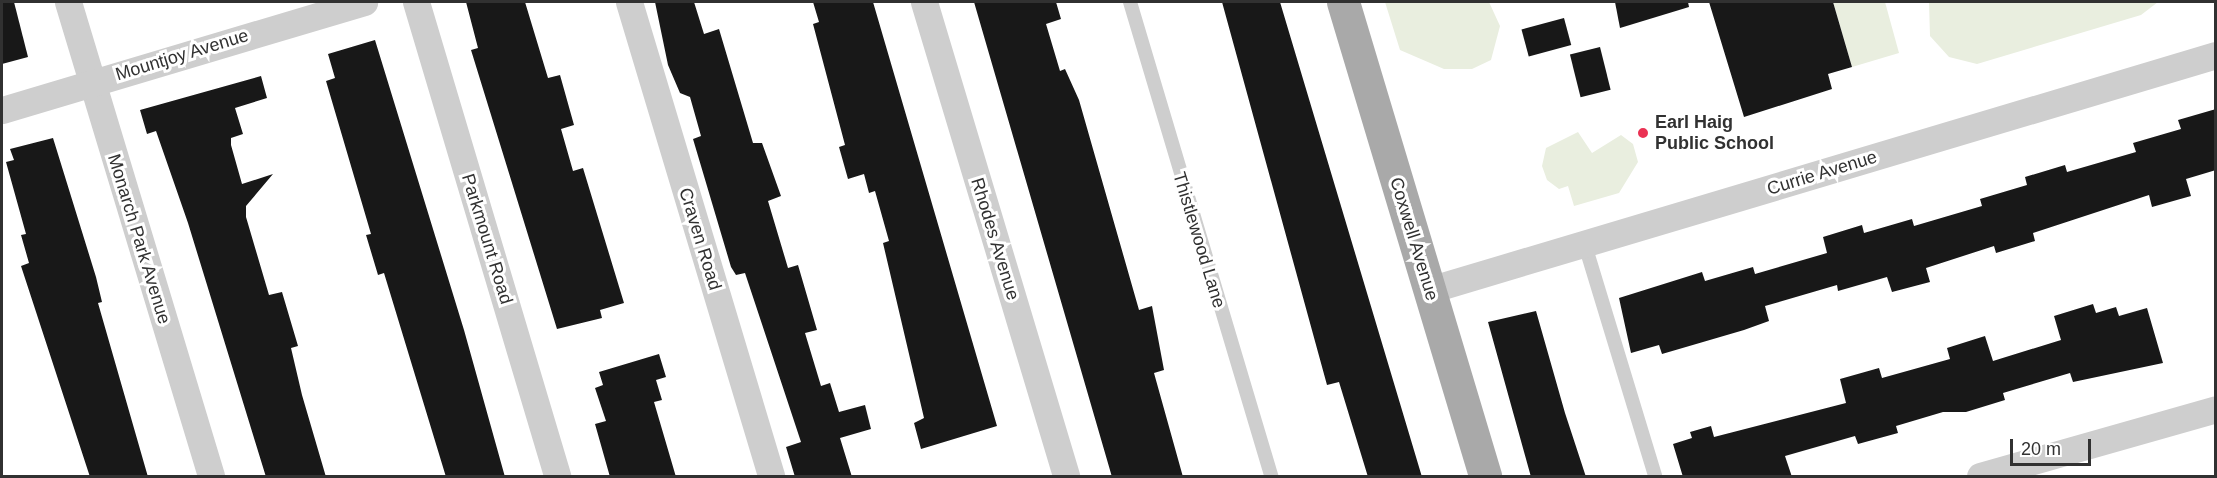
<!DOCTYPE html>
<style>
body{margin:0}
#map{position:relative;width:2217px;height:478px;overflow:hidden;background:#fff;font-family:Arial,sans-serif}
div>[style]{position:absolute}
.green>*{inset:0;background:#e9eedf}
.building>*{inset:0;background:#181818;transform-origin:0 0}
.lane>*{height:14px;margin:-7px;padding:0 7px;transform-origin:7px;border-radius:7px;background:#cecece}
.street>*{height:27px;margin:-13.5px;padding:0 13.5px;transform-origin:13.5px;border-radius:13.5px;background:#cecece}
.primary>*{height:33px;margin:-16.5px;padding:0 16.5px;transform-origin:16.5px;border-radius:16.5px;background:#a9a9a9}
.dots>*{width:16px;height:16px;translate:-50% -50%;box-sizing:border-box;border:3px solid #fff;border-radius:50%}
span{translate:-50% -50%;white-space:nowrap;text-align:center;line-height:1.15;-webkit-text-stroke:6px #fff;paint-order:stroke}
.street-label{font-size:18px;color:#313131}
.poi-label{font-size:18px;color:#313131;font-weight:700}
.left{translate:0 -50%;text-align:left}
.frame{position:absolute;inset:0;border:3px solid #313131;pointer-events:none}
.scale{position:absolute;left:2010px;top:439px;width:81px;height:27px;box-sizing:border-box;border:3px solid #313131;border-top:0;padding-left:8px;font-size:18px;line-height:21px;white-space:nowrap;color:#313131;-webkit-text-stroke:4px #fff;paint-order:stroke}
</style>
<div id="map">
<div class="green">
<div style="clip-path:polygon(1385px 2px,1489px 2px,1500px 26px,1491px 60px,1472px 69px,1444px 69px,1400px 50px)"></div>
<div style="clip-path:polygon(1833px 2px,1885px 2px,1899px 53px,1852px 67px)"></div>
<div style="clip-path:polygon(1929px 2px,2158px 2px,2141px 15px,1977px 64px,1949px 57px,1930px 36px)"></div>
<div style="clip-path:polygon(1578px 132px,1592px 153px,1621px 135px,1633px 144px,1638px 162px,1619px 193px,1574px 206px,1568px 186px,1559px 189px,1547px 180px,1542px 166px,1546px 148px)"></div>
</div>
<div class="building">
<div style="clip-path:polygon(2px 2px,14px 2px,28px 57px,2px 64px)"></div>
<div style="clip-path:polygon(466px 2px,525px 2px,548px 78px,560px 75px,574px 125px,561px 129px,573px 171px,583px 168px,624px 303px,600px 310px,602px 318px,557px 329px,471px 50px,478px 48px)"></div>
<div style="clip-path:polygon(655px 2px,694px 2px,704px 34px,719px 29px,753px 143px,762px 143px,781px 196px,768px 201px,788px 268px,798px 265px,817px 330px,805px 333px,821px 386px,830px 383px,839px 412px,865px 405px,871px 429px,840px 438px,852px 477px,795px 477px,786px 447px,801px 442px,745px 273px,736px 275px,731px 267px,693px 139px,701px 136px,690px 97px,680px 93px,668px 65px)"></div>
<div style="clip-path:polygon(813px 2px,873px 2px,997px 426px,921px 449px,914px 423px,924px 418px,883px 243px,889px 241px,875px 191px,869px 193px,864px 174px,848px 179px,839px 147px,845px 145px,813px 24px,819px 22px)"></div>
<div style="clip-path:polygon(974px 2px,1056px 2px,1061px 19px,1046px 24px,1060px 71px,1065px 69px,1079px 100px,1139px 310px,1152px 306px,1164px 370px,1154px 373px,1183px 477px,1112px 477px)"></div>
<div style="clip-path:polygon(1222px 2px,1280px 2px,1422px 477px,1368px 477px,1339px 382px,1327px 385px)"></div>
<div style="clip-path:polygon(1615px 2px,1688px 2px,1689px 7px,1620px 28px)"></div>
<div style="clip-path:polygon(1709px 2px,1833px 2px,1852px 67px,1828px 74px,1832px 89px,1744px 117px)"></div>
<div style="left:1564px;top:18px;width:28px;height:44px;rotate:75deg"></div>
<div style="clip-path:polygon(375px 40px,464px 330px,505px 477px,446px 477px,384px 273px,378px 275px,366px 235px,371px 234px,326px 81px,335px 78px,328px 54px)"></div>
<div style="left:1600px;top:47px;width:44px;height:31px;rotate:76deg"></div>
<div style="clip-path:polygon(261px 76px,267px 98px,235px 108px,243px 134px,231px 138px,231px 145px,242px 184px,273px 174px,246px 206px,246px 217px,269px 295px,282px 292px,298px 346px,291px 348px,302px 395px,326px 477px,266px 477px,188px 223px,156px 131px,147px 134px,140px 110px)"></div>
<div style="clip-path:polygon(2216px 109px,2216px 170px,2186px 179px,2191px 196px,2152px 207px,2149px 195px,2033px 233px,2035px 241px,1996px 253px,1994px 246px,1926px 268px,1930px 282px,1892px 292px,1887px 277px,1838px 291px,1837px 285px,1765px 306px,1769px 321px,1744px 330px,1662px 354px,1659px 345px,1631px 353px,1619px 298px,1702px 272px,1705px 281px,1753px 267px,1755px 274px,1827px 253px,1823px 237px,1862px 225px,1864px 233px,1912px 219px,1914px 226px,1982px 206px,1980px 199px,2027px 185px,2025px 177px,2065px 165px,2067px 172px,2136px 152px,2133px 143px,2181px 129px,2178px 120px)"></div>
<div style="clip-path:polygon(53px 138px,96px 277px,102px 302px,98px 303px,148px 477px,90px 477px,21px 266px,29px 263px,21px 235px,26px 234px,6px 162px,14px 160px,10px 149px)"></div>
<div style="clip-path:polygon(2093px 304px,2096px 313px,2116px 307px,2119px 316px,2147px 308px,2163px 363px,2073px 382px,2070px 373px,2003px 393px,2005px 400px,1966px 412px,1943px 412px,1896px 426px,1898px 433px,1858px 444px,1855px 436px,1785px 456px,1792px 477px,1683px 477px,1673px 444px,1692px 438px,1690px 432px,1711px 426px,1714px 437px,1846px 403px,1840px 379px,1879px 368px,1882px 378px,1950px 359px,1947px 348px,1985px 336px,1993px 361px,2061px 340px,2054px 316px)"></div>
<div style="clip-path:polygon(1536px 311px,1565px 413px,1586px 477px,1531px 477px,1488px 322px)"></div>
<div style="clip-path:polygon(659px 354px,666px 377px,656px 380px,662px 400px,654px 402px,676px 477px,610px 477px,595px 424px,606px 421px,595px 388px,603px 385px,599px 372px)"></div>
</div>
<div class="lane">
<div style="left:1130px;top:2px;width:495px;rotate:73.4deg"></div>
<div style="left:1585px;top:245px;width:241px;rotate:73.1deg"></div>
</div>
<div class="street">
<div style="left:68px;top:2px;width:495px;rotate:73.2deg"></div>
<div style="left:416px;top:2px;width:495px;rotate:73.4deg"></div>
<div style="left:629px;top:2px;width:495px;rotate:73.3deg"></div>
<div style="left:924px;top:2px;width:495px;rotate:73.3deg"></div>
<div style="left:2px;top:110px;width:378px;rotate:-16.6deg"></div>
<div style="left:1429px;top:290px;width:821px;rotate:-16.63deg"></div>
<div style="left:1980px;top:476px;width:245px;rotate:-15.8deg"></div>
</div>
<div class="primary">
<div style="left:1343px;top:2px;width:495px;rotate:73.3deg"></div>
</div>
<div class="dots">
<div style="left:1643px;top:133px;background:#ea3153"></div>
</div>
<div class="street-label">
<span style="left:182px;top:55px;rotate:-17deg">Mountjoy Avenue</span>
<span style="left:1822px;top:173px;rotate:-17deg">Currie Avenue</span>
<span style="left:139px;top:239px;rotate:73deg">Monarch Park Avenue</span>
<span style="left:487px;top:239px;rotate:73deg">Parkmount Road</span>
<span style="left:700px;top:239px;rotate:73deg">Craven Road</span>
<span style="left:995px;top:239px;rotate:73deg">Rhodes Avenue</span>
<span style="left:1414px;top:239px;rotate:73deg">Coxwell Avenue</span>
<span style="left:1199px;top:240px;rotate:73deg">Thistlewood Lane</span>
</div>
<div class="poi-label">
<span class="left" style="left:1655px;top:133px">Earl Haig<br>Public School</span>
</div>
<div class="frame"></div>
<div class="scale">20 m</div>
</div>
